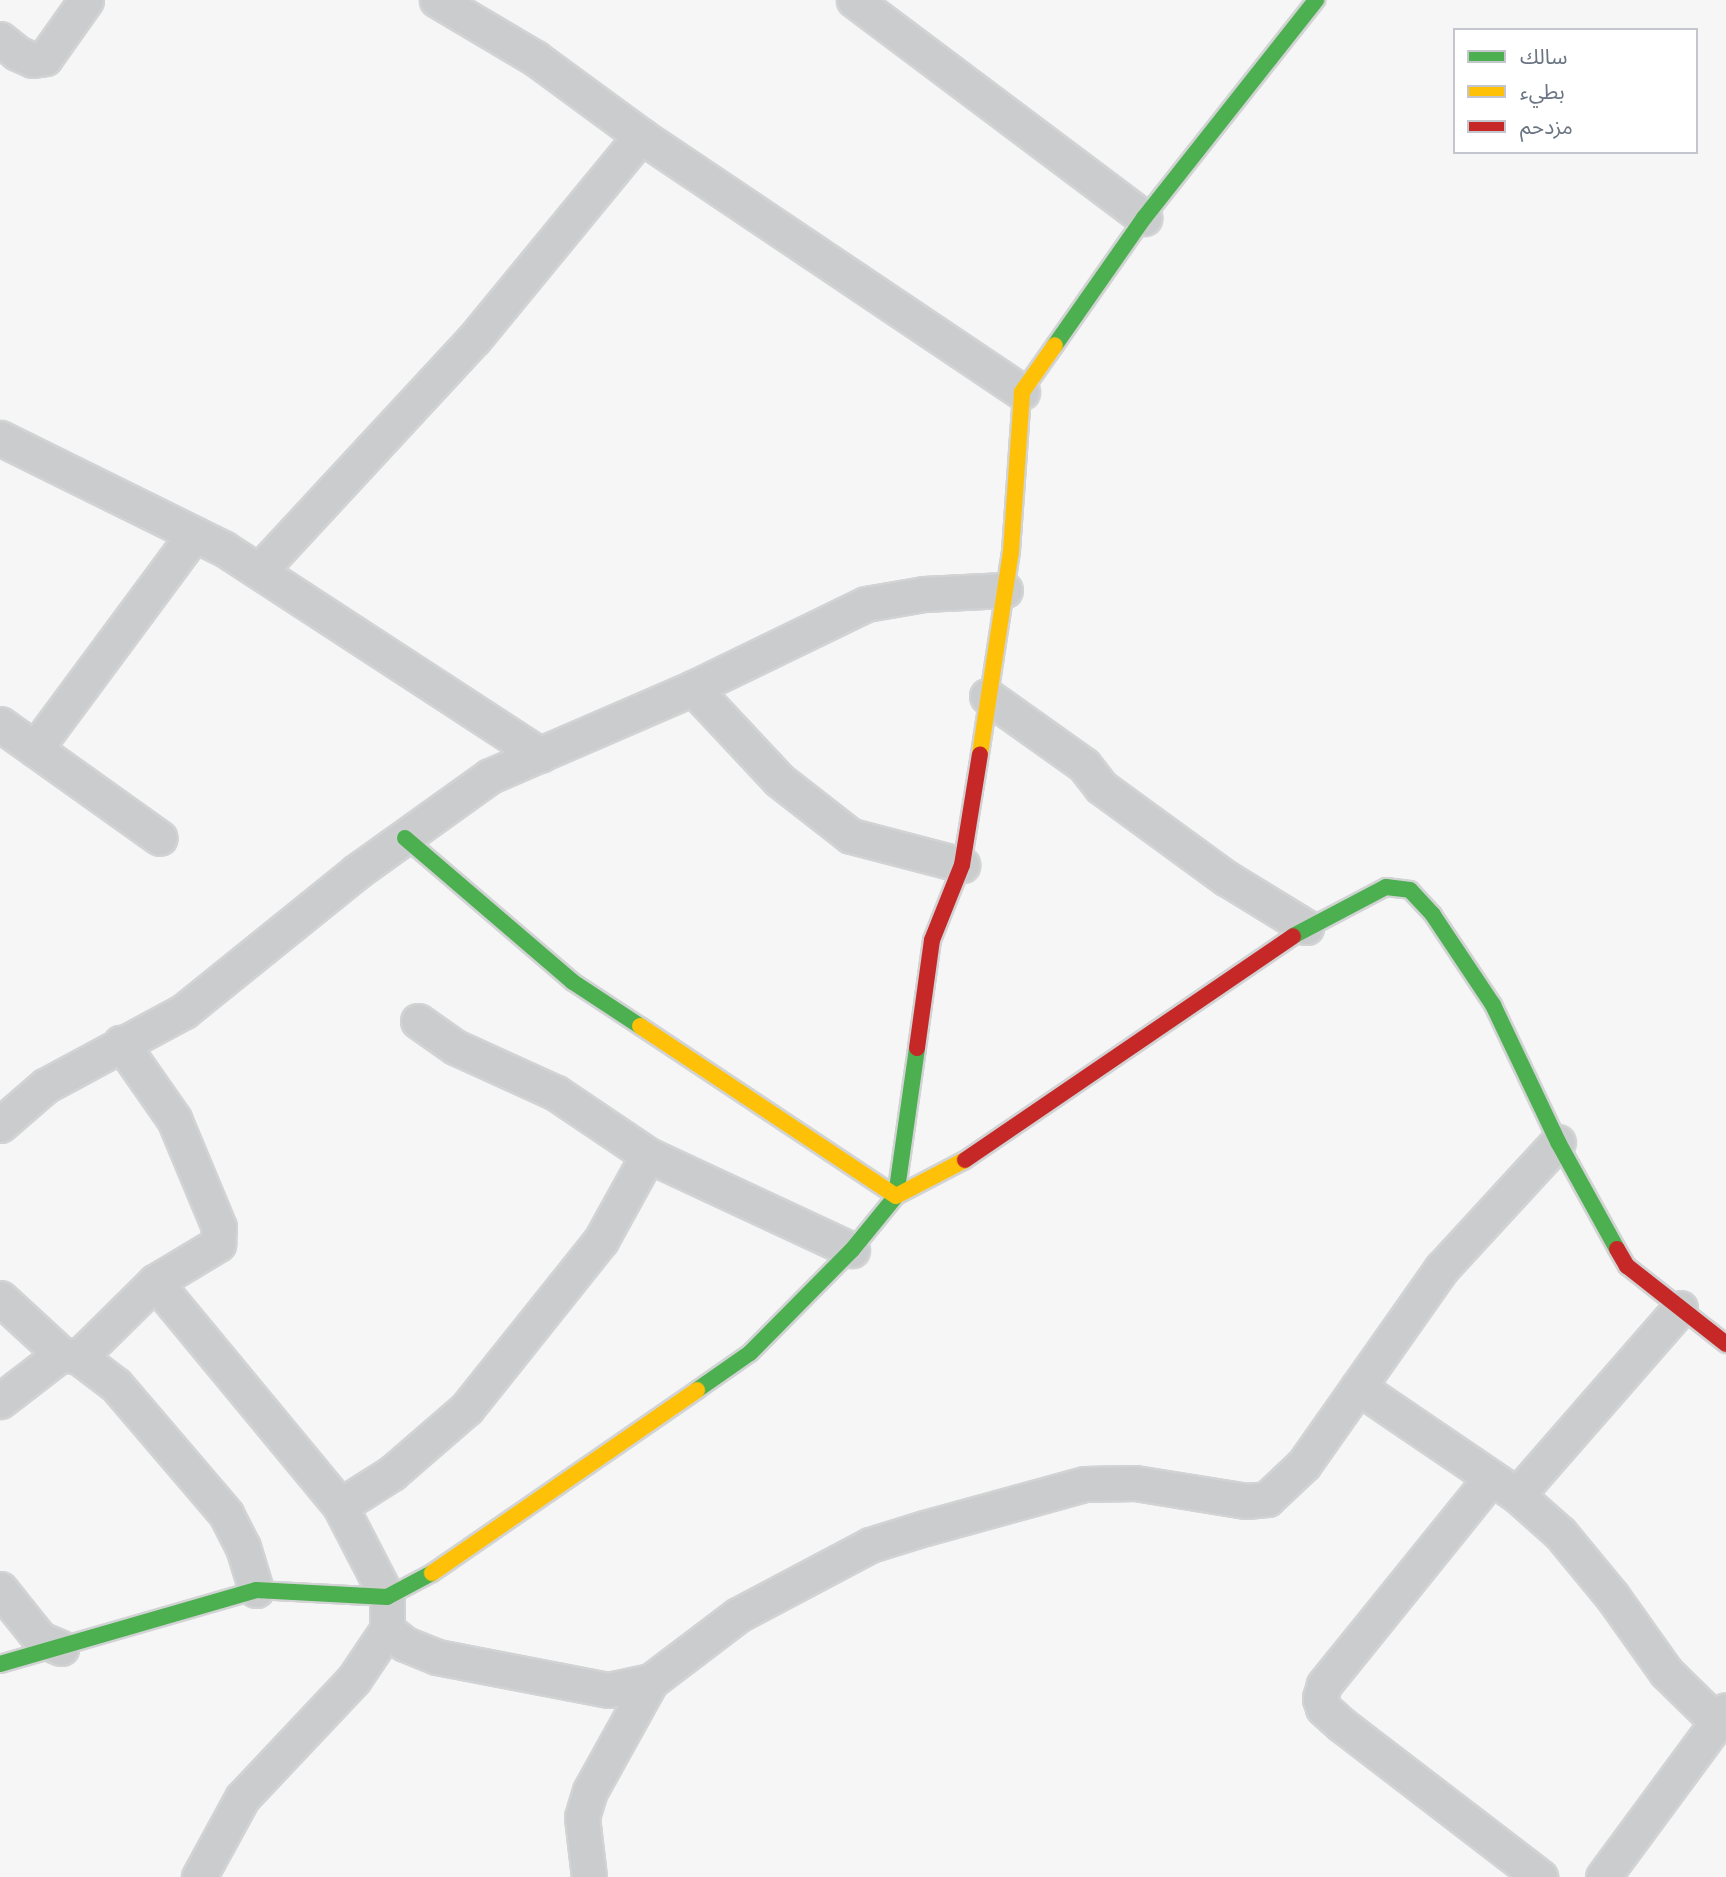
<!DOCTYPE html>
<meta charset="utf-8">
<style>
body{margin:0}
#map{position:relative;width:1726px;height:1877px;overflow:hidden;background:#f6f6f6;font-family:Helvetica,"Noto Sans Arabic",sans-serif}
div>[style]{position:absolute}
.roads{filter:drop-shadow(2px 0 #d2d3d4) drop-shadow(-2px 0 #d2d3d4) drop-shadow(0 2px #d2d3d4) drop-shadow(0 -2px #d2d3d4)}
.street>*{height:33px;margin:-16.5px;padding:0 16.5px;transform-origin:16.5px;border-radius:16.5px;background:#cbcccd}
.fast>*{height:16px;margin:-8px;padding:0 8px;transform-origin:8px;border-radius:8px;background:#4caf50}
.slow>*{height:16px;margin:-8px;padding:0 8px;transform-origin:8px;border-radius:8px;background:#ffc107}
.jam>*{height:16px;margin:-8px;padding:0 8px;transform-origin:8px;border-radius:8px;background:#c62828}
span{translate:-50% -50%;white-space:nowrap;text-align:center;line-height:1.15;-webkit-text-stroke:7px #fff;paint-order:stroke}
.legend{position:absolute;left:1453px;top:28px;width:245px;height:126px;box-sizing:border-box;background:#fff;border:2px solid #c3c7cd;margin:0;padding:9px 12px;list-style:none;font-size:21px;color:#6a7482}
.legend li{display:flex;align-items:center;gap:14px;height:35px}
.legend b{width:35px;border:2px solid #c3c7cd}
</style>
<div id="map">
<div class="roads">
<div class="street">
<div style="left:437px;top:0;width:114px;rotate:30.6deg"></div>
<div style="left:535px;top:58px;width:132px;rotate:36.3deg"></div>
<div style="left:641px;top:136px;width:459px;rotate:33.9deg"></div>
<div style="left:854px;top:0;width:363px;rotate:36.9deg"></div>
<div style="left:0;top:39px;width:22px;rotate:39deg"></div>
<div style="left:17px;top:53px;width:17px;rotate:24deg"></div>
<div style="left:33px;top:60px;width:12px;rotate:-9deg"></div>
<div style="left:45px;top:58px;width:71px;rotate:-54.7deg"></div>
<div style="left:0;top:438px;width:249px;rotate:26.3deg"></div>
<div style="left:223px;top:548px;width:379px;rotate:33.1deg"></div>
<div style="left:259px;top:571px;width:316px;rotate:-47.2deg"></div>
<div style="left:474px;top:339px;width:263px;rotate:-50.6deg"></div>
<div style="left:693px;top:688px;width:126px;rotate:46.9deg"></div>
<div style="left:779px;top:780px;width:91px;rotate:37.9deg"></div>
<div style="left:851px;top:836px;width:115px;rotate:14.6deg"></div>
<div style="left:987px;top:696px;width:119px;rotate:35.4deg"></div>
<div style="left:1084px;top:765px;width:28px;rotate:52deg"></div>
<div style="left:1101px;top:787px;width:155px;rotate:36.1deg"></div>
<div style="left:1226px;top:878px;width:94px;rotate:31.5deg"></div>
<div style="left:0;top:724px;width:196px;rotate:35.5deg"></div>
<div style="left:35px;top:749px;width:267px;rotate:-53.5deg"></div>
<div style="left:418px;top:1021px;width:45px;rotate:35.1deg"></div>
<div style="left:455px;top:1047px;width:111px;rotate:24.5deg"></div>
<div style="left:556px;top:1093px;width:111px;rotate:34deg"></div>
<div style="left:648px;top:1155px;width:225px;rotate:25deg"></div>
<div style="left:0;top:1125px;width:60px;rotate:-40.9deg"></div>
<div style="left:45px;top:1086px;width:158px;rotate:-28.3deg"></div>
<div style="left:184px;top:1011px;width:221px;rotate:-38.9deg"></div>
<div style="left:356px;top:872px;width:165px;rotate:-35.6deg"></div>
<div style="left:490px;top:776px;width:221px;rotate:-23.4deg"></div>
<div style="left:693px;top:688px;width:192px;rotate:-25.9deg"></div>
<div style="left:866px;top:604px;width:59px;rotate:-9.8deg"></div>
<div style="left:924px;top:594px;width:81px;rotate:-2.8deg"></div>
<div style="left:155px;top:1282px;width:291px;rotate:50.4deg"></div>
<div style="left:0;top:1298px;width:83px;rotate:42.6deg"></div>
<div style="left:61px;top:1354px;width:18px;rotate:9deg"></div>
<div style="left:79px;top:1357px;width:46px;rotate:37.1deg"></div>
<div style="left:116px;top:1385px;width:170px;rotate:49.5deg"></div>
<div style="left:226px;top:1514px;width:37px;rotate:63deg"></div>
<div style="left:243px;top:1547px;width:45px;rotate:73.2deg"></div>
<div style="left:79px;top:1357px;width:107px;rotate:-44.6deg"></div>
<div style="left:155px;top:1282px;width:74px;rotate:-31.1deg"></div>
<div style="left:218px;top:1244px;width:17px;rotate:-87deg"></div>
<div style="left:219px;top:1227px;width:117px;rotate:-112.6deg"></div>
<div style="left:174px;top:1119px;width:93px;rotate:-124.9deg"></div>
<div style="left:1358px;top:1387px;width:192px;rotate:34.2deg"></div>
<div style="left:1517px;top:1495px;width:57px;rotate:41.5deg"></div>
<div style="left:1560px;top:1533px;width:82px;rotate:50.5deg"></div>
<div style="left:1612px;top:1596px;width:93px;rotate:54.6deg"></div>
<div style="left:1666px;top:1672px;width:71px;rotate:44.4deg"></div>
<div style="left:0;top:1401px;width:77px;rotate:-37.6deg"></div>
<div style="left:1490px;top:1479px;width:265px;rotate:128.9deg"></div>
<div style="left:1324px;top:1685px;width:14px;rotate:107deg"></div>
<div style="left:1320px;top:1698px;width:10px;rotate:73deg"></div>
<div style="left:1323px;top:1708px;width:25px;rotate:42deg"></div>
<div style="left:1342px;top:1725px;width:250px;rotate:37.5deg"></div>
<div style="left:1517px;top:1495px;width:248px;rotate:-48.9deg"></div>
<div style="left:0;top:1589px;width:64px;rotate:51.3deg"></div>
<div style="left:40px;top:1639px;width:23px;rotate:23deg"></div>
<div style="left:387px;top:1630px;width:23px;rotate:38deg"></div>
<div style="left:405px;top:1644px;width:35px;rotate:22deg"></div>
<div style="left:437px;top:1657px;width:175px;rotate:10.9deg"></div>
<div style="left:609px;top:1690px;width:43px;rotate:-12.1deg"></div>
<div style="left:651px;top:1681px;width:109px;rotate:-37.2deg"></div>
<div style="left:738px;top:1615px;width:149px;rotate:-27.9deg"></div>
<div style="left:870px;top:1545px;width:58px;rotate:-17.2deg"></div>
<div style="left:925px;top:1528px;width:166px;rotate:-15.4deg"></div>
<div style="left:1085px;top:1484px;width:50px;rotate:-1.1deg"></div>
<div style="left:1135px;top:1483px;width:112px;rotate:9.2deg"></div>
<div style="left:1246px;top:1501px;width:21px;rotate:-5deg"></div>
<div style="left:1267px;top:1499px;width:51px;rotate:-43.4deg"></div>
<div style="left:1304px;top:1464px;width:240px;rotate:-54.9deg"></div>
<div style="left:1442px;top:1268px;width:171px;rotate:-47.4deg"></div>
<div style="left:199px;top:1877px;width:90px;rotate:-61.4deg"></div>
<div style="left:242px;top:1798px;width:163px;rotate:-46.7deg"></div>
<div style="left:354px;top:1679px;width:59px;rotate:-56deg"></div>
<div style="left:387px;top:1630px;width:33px;rotate:-90deg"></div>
<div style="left:387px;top:1597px;width:102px;rotate:-117.3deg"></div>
<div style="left:340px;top:1506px;width:62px;rotate:-32.4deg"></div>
<div style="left:392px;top:1473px;width:99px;rotate:-40.9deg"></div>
<div style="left:467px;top:1408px;width:215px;rotate:-51.4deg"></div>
<div style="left:601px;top:1240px;width:97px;rotate:-61.1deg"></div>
<div style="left:589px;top:1877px;width:60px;rotate:-96.7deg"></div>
<div style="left:582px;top:1817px;width:27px;rotate:-73deg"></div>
<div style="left:590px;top:1791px;width:126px;rotate:-61deg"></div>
<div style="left:1603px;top:1877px;width:207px;rotate:-53.6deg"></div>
</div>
<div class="fast">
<div style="left:1055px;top:345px;width:155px;rotate:-55deg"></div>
<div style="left:1144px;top:218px;width:278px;rotate:-51.7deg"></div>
<div style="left:405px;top:838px;width:221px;rotate:40.6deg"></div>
<div style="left:573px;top:982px;width:80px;rotate:33.3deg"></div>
<div style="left:1293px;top:936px;width:105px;rotate:-27.8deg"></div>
<div style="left:1386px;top:887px;width:24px;rotate:7deg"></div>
<div style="left:1410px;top:890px;width:34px;rotate:47deg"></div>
<div style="left:1433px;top:915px;width:108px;rotate:56.3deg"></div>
<div style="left:1493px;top:1005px;width:152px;rotate:64.6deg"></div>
<div style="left:1558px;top:1142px;width:122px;rotate:61.1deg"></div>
<div style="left:697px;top:1390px;width:65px;rotate:-34.9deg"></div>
<div style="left:750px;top:1353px;width:145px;rotate:-45.3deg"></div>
<div style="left:852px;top:1250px;width:70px;rotate:-50.8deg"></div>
<div style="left:896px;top:1196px;width:149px;rotate:-81.9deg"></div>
<div style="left:0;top:1664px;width:266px;rotate:-16.1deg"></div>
<div style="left:256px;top:1590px;width:131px;rotate:3.1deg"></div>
<div style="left:387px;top:1597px;width:51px;rotate:-28.1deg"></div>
</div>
<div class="slow">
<div style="left:980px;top:754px;width:205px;rotate:-81.3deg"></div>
<div style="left:1011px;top:551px;width:159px;rotate:-86deg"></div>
<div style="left:1022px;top:392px;width:57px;rotate:-54.9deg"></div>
<div style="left:640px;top:1026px;width:307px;rotate:33.6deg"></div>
<div style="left:896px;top:1196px;width:78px;rotate:-27.6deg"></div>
<div style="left:432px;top:1573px;width:322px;rotate:-34.6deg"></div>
</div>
<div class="jam">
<div style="left:917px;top:1048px;width:109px;rotate:-82.1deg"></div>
<div style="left:932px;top:940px;width:81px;rotate:-68.2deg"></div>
<div style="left:962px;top:865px;width:112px;rotate:-80.8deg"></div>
<div style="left:965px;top:1160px;width:397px;rotate:-34.3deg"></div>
<div style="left:1617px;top:1249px;width:20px;rotate:60deg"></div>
<div style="left:1627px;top:1266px;width:126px;rotate:38.2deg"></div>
</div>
</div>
<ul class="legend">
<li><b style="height:9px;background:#4caf50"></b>سالك</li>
<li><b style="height:9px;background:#ffc107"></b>بطيء</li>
<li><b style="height:9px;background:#c62828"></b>مزدحم</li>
</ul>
</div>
